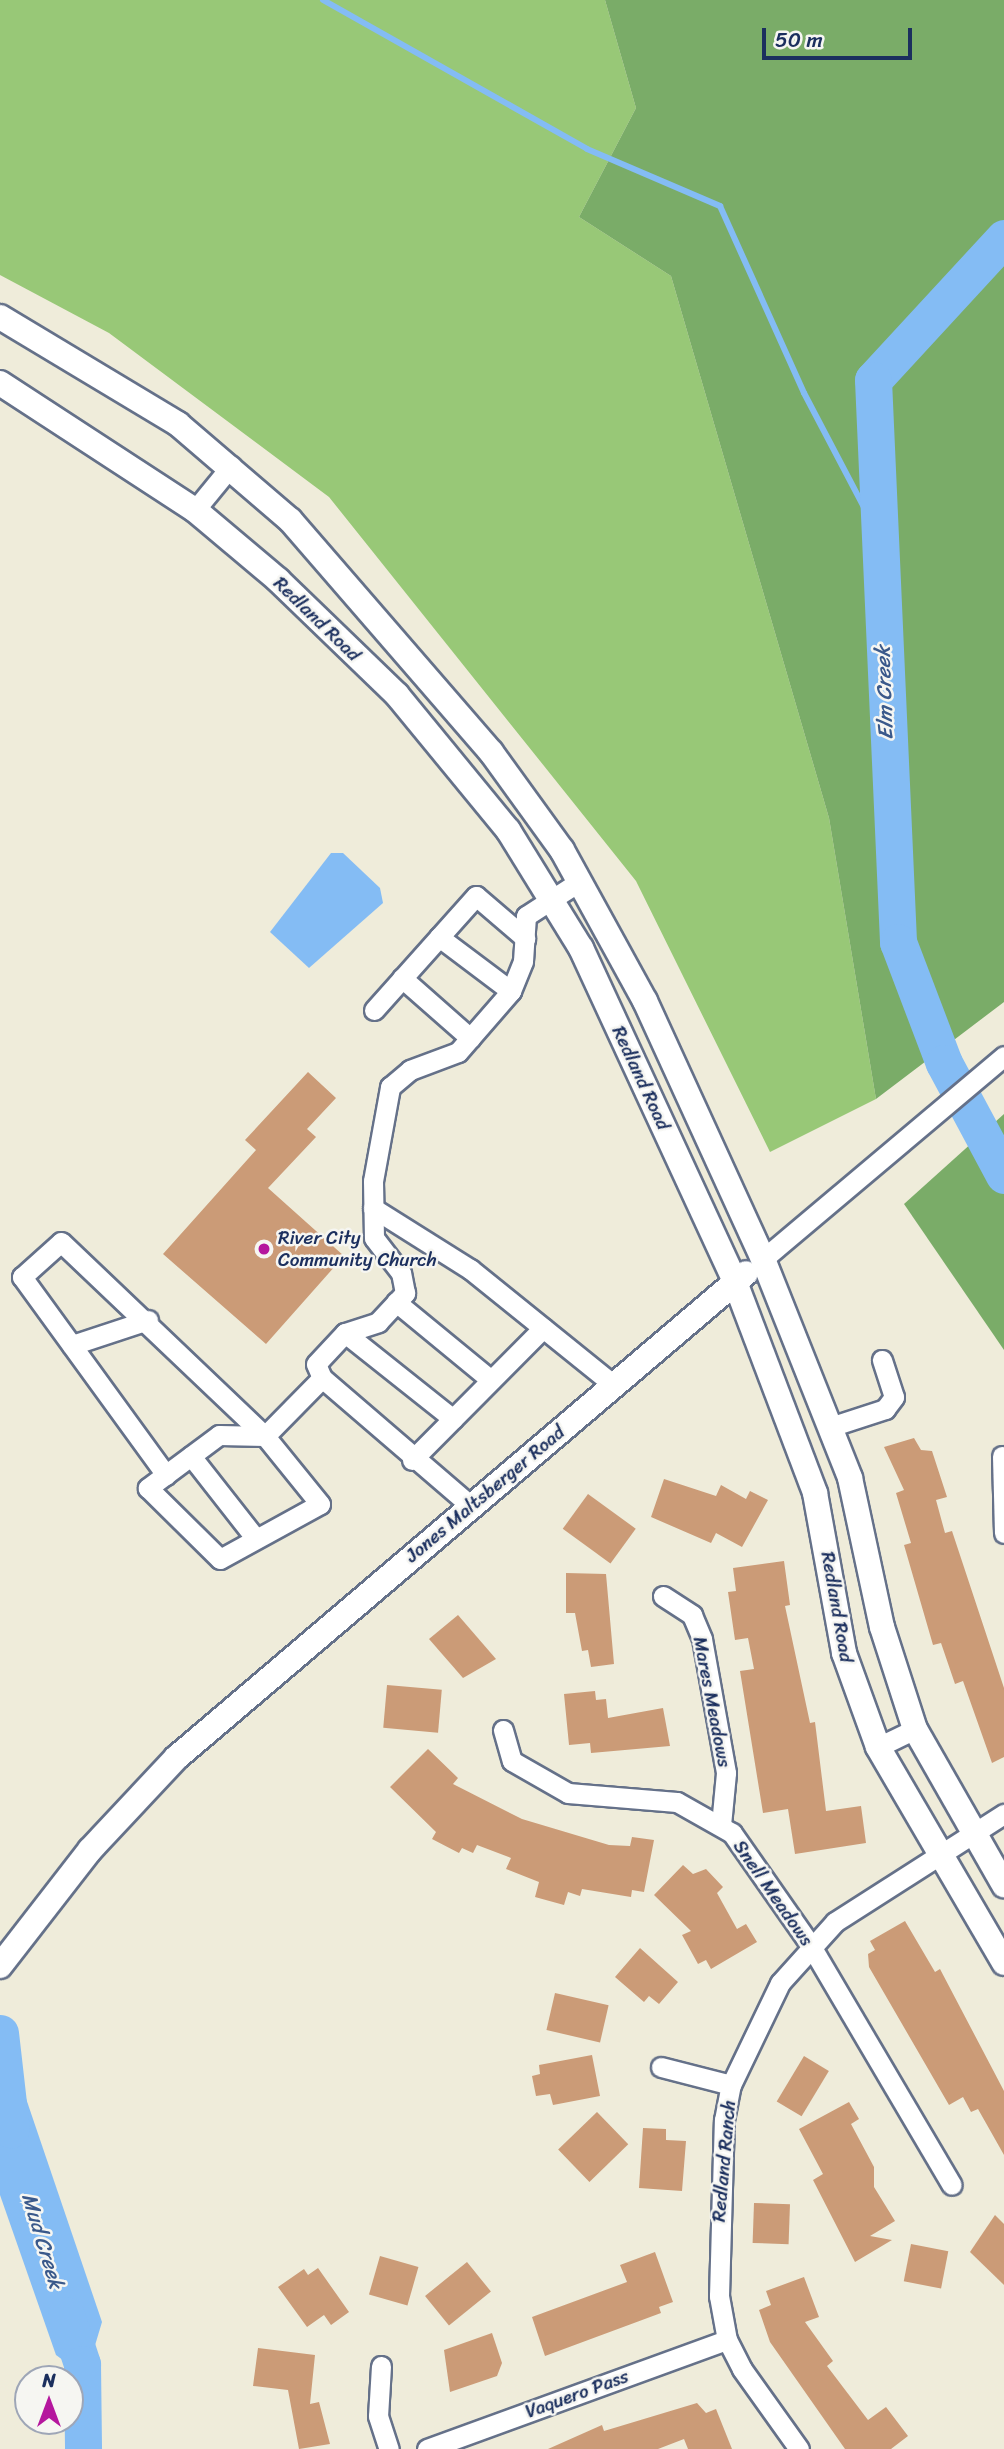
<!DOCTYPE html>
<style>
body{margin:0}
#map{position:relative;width:1004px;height:2449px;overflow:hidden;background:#efecda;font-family:Sriracha,sans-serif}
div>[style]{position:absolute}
.green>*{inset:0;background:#98c877}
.forest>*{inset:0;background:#7aac68}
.water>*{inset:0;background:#84bcf4}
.stream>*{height:6px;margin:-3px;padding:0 3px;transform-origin:3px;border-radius:3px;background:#84bcf4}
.river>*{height:37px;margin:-18.5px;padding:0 18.5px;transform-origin:18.5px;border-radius:18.5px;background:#84bcf4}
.building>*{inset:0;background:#cb9b77;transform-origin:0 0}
.roads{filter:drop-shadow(2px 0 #657189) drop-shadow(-2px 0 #657189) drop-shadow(0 2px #657189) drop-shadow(0 -2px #657189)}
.minor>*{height:19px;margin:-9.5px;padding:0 9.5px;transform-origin:9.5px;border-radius:9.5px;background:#fff}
.major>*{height:24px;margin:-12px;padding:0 12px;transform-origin:12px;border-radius:12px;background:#fff}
.dots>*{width:19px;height:19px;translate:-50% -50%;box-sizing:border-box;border:4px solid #f6f6f2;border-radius:50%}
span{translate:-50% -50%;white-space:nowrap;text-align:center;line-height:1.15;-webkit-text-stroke:5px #f6f6f2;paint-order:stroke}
.street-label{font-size:19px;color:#1b2f5e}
.poi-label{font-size:19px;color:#1b2f5e}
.left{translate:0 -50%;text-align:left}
.water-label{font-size:21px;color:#3a598b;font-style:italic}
.north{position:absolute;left:14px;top:2365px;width:70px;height:70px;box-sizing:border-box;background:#f6f6f2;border:2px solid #9ea6b7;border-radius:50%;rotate:0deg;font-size:19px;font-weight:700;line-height:28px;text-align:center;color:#1b2f5e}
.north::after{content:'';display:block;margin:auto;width:24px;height:32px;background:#b5179e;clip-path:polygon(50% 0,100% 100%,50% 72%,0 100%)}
.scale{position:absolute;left:762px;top:28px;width:150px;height:32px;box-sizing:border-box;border:4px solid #1b2f5e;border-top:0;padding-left:9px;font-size:21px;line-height:24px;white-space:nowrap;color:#1b2f5e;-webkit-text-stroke:5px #f6f6f2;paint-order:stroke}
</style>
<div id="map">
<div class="green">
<div style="clip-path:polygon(0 0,605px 0,636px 108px,579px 217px,671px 276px,829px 818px,876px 1099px,770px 1152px,636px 881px,329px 497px,109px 333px,0 275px)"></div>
</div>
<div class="forest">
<div style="clip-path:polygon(605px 0,1004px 0,1004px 1002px,876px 1099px,829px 818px,671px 276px,579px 217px,636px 108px)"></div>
<div style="clip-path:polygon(1004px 1114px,1004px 1350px,904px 1204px)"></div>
</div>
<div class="water">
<div style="clip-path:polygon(331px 853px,343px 853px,380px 888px,383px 903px,309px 968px,270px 932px)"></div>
<div style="clip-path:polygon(17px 2072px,102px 2322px,90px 2362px,71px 2366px,56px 2355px,0 2195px,0 2082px)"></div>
</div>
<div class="stream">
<div style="left:323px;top:0;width:303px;rotate:29.4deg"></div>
<div style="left:587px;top:149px;width:145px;rotate:23.2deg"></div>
<div style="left:720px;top:206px;width:205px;rotate:65.8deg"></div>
<div style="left:804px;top:393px;width:159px;rotate:62.3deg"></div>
</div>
<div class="river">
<div style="left:1004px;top:238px;width:193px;rotate:132.7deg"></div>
<div style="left:873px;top:380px;width:563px;rotate:87.45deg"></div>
<div style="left:898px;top:942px;width:129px;rotate:69.2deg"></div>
<div style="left:944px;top:1063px;width:127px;rotate:61.8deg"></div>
<div style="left:0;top:2033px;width:97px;rotate:83.5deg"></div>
<div style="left:66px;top:2315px;width:52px;rotate:71.9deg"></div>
<div style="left:82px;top:2364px;width:85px;rotate:89.3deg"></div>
</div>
<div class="building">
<div style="clip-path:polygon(308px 1072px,336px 1098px,307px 1129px,316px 1137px,268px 1188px,344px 1256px,266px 1344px,163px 1254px,256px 1150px,245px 1140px)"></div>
<div style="clip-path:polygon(914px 1438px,921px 1450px,932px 1451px,947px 1497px,936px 1500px,945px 1533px,952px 1531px,1004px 1688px,1004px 1757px,992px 1763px,963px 1681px,955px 1684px,941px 1643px,933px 1645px,904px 1545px,911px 1543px,896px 1493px,904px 1490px,884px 1447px)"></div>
<div style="clip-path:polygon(664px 1479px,716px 1496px,721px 1485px,746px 1499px,750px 1491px,768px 1500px,742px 1547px,716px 1533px,711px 1543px,651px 1517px)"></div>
<div style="left:588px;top:1494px;width:59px;height:43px;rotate:36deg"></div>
<div style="clip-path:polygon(784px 1561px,790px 1605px,785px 1606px,810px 1723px,815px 1722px,826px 1811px,861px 1806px,866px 1843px,795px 1854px,788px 1809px,763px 1813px,740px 1671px,754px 1669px,748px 1638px,735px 1640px,728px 1592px,736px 1591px,733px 1568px)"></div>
<div style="clip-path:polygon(566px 1573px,606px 1574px,614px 1664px,591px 1667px,588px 1650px,582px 1651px,575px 1613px,566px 1613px)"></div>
<div style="clip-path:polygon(458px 1615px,496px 1659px,463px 1678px,429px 1639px)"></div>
<div style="left:387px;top:1685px;width:55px;height:43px;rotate:5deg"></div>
<div style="clip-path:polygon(595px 1691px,596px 1700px,606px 1699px,608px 1718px,663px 1708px,670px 1746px,591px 1753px,590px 1743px,569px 1745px,564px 1694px)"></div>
<div style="clip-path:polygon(428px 1749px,458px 1778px,453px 1784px,522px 1819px,609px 1845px,630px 1846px,632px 1837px,654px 1840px,644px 1892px,632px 1890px,631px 1897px,582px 1889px,580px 1896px,568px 1892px,564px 1905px,535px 1897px,539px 1882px,506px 1869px,511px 1858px,477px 1845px,473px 1853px,462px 1848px,459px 1853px,432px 1839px,436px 1832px,390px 1787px)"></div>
<div style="clip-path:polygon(683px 1865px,693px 1874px,706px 1869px,723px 1887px,717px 1893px,737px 1929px,746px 1924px,757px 1942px,711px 1969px,706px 1960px,698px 1964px,682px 1935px,691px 1931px,654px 1895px)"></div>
<div style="clip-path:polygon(905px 1921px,935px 1972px,940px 1969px,1004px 2091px,1004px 2155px,978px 2109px,971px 2112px,963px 2097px,949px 2105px,869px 1967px,868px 1954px,875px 1950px,870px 1941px)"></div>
<div style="clip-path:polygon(640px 1948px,678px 1982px,659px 2004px,649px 1996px,644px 2002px,615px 1977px)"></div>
<div style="left:555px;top:1993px;width:55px;height:38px;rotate:13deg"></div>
<div style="clip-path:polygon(592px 2055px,600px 2096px,553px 2105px,550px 2094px,536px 2096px,532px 2076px,540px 2074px,539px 2065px)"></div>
<div style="left:804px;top:2056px;width:29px;height:53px;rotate:31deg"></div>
<div style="clip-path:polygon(849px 2102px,859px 2119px,851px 2124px,874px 2167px,874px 2187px,895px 2221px,870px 2236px,892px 2240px,855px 2262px,813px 2180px,823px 2174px,799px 2129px)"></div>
<div style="left:597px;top:2112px;width:45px;height:54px;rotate:46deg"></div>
<div style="clip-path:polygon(643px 2128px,666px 2129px,666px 2140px,686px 2141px,682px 2191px,639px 2188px)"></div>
<div style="left:754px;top:2203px;width:36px;height:40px;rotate:2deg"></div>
<div style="clip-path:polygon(995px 2215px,1004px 2224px,1004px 2285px,970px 2252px)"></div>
<div style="left:911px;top:2244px;width:38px;height:38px;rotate:11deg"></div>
<div style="clip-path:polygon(655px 2252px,673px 2302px,659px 2307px,661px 2313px,545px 2356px,532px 2317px,627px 2282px,620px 2265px)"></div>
<div style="left:380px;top:2256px;width:40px;height:40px;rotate:16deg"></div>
<div style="left:467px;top:2262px;width:38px;height:54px;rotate:51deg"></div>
<div style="clip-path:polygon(318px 2268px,349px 2312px,331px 2325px,324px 2315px,307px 2327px,278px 2287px,304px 2269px,308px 2275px)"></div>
<div style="clip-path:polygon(804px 2277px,819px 2317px,805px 2322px,833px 2361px,827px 2366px,868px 2420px,886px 2407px,908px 2436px,891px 2449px,845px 2449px,770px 2342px,759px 2310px,771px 2305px,766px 2291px)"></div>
<div style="clip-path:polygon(492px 2333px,502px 2363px,497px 2376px,450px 2392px,444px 2350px)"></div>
<div style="clip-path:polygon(258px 2348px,315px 2355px,310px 2404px,319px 2402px,330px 2444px,299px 2449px,288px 2390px,253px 2386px)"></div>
<div style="clip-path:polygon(697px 2403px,706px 2413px,716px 2409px,732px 2449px,688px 2449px,684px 2439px,658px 2449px,548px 2449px,602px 2425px,604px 2431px)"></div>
</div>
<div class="roads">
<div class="minor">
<div style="left:195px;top:510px;width:57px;rotate:-50.7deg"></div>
<div style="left:439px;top:937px;width:90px;rotate:36.9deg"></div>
<div style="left:402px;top:978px;width:91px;rotate:41.4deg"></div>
<div style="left:374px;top:1010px;width:153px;rotate:-48.2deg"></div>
<div style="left:476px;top:896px;width:65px;rotate:40.6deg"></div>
<div style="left:373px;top:1208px;width:115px;rotate:32.2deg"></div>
<div style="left:470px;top:1269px;width:185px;rotate:38.9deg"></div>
<div style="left:763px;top:1259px;width:315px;rotate:-40.1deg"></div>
<div style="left:396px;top:1302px;width:123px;rotate:39.4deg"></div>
<div style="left:345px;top:1333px;width:138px;rotate:38.5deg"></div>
<div style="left:72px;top:1345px;width:80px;rotate:-18.2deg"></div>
<div style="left:833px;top:1426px;width:55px;rotate:-18.1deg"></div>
<div style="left:885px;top:1409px;width:15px;rotate:-53deg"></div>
<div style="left:894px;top:1397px;width:39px;rotate:-108deg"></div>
<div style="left:265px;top:1436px;width:46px;rotate:-178.8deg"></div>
<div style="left:219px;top:1435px;width:89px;rotate:143.3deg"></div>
<div style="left:148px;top:1488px;width:101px;rotate:44.6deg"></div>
<div style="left:220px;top:1559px;width:114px;rotate:-28.8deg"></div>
<div style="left:320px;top:1504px;width:87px;rotate:-129deg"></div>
<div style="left:265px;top:1436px;width:81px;rotate:-45.5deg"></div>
<div style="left:191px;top:1456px;width:105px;rotate:51.9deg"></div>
<div style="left:1002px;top:1456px;width:77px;rotate:88.5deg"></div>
<div style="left:412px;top:1460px;width:186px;rotate:-45.2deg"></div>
<div style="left:166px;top:1475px;width:245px;rotate:-126deg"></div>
<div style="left:22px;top:1277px;width:52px;rotate:-41.9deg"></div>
<div style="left:61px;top:1242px;width:282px;rotate:43.6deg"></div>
<div style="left:471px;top:1506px;width:196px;rotate:-139.3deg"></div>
<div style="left:322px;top:1378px;width:15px;rotate:-113deg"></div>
<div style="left:316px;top:1364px;width:42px;rotate:-46.9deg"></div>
<div style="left:345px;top:1333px;width:35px;rotate:-18deg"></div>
<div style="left:378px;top:1322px;width:40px;rotate:-47deg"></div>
<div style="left:405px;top:1293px;width:20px;rotate:-101deg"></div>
<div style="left:401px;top:1273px;width:44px;rotate:-127.6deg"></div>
<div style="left:374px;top:1238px;width:57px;rotate:-91deg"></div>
<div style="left:373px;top:1181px;width:96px;rotate:-79.7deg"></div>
<div style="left:390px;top:1087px;width:26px;rotate:-40deg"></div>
<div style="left:410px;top:1070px;width:51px;rotate:-20.6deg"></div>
<div style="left:458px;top:1052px;width:81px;rotate:-49deg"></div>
<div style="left:511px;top:991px;width:32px;rotate:-68deg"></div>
<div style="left:523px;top:961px;width:45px;rotate:-86.2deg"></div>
<div style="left:526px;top:916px;width:64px;rotate:-32.9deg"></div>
<div style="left:663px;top:1596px;width:35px;rotate:33deg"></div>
<div style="left:692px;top:1615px;width:26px;rotate:67deg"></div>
<div style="left:702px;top:1639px;width:136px;rotate:79.8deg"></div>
<div style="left:726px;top:1773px;width:52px;rotate:95.5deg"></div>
<div style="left:503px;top:1730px;width:32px;rotate:74deg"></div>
<div style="left:512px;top:1761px;width:64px;rotate:29.7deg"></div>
<div style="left:568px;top:1793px;width:109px;rotate:4.7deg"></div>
<div style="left:677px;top:1802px;width:63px;rotate:29.4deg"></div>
<div style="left:732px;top:1833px;width:138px;rotate:55deg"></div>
<div style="left:811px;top:1946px;width:277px;rotate:59.5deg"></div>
<div style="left:878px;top:1747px;width:41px;rotate:-25.9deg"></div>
<div style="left:661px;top:2067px;width:72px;rotate:14.4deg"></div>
<div style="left:381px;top:2366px;width:50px;rotate:93.4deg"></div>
<div style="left:378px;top:2416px;width:35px;rotate:72deg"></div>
<div style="left:427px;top:2449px;width:319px;rotate:-20deg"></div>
<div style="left:799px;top:2449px;width:98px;rotate:-125.5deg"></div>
<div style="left:742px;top:2369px;width:33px;rotate:-117deg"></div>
<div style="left:727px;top:2340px;width:45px;rotate:-100.3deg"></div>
<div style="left:719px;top:2296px;width:176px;rotate:-88.4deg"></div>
<div style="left:724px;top:2120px;width:36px;rotate:-79deg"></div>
<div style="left:731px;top:2085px;width:113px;rotate:-64.3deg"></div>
<div style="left:780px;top:1983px;width:82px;rotate:-48deg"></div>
<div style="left:835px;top:1922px;width:201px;rotate:-32.6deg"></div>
</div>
<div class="major">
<div style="left:0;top:317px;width:208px;rotate:31deg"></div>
<div style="left:178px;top:424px;width:148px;rotate:40.6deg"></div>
<div style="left:290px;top:520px;width:307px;rotate:49.1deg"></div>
<div style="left:491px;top:752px;width:121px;rotate:54.1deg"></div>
<div style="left:562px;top:850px;width:172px;rotate:61.2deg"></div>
<div style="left:645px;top:1001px;width:284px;rotate:65.4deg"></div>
<div style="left:763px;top:1259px;width:236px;rotate:68.3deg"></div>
<div style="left:850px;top:1478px;width:152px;rotate:77.9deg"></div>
<div style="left:882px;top:1627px;width:107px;rotate:72.1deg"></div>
<div style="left:915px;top:1729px;width:180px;rotate:60.3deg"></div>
<div style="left:0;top:383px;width:233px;rotate:33.1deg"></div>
<div style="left:195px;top:510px;width:109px;rotate:40.1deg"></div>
<div style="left:278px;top:580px;width:165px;rotate:44deg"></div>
<div style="left:397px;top:695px;width:175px;rotate:50.6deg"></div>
<div style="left:508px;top:830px;width:139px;rotate:58.3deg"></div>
<div style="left:581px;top:948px;width:368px;rotate:65.2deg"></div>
<div style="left:735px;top:1282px;width:226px;rotate:69.2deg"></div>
<div style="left:815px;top:1493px;width:163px;rotate:79.7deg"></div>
<div style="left:844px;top:1653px;width:100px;rotate:70.1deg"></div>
<div style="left:878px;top:1747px;width:250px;rotate:59.7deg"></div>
<div style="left:0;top:1966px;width:147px;rotate:-52.2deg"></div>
<div style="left:90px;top:1850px;width:126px;rotate:-46.9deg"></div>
<div style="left:176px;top:1758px;width:748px;rotate:-40.39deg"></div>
</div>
</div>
<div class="dots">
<div style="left:264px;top:1249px;background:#b5179e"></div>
</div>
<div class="street-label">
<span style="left:317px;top:619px;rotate:44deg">Redland Road</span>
<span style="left:641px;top:1078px;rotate:65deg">Redland Road</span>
<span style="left:485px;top:1494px;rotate:-40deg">Jones Maltsberger Road</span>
<span style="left:837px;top:1607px;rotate:80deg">Redland Road</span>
<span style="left:712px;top:1702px;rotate:79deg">Mares Meadows</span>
<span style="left:773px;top:1893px;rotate:55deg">Snell Meadows</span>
<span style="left:724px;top:2161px;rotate:-85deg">Redland Ranch</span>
<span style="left:577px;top:2394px;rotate:-20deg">Vaquero Pass</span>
</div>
<div class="poi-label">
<span class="left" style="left:278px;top:1249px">River City<br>Community Church</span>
</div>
<div class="water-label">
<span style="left:884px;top:693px;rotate:-92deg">Elm Creek</span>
<span style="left:43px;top:2241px;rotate:73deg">Mud Creek</span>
</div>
<div class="north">N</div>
<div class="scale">50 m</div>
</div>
